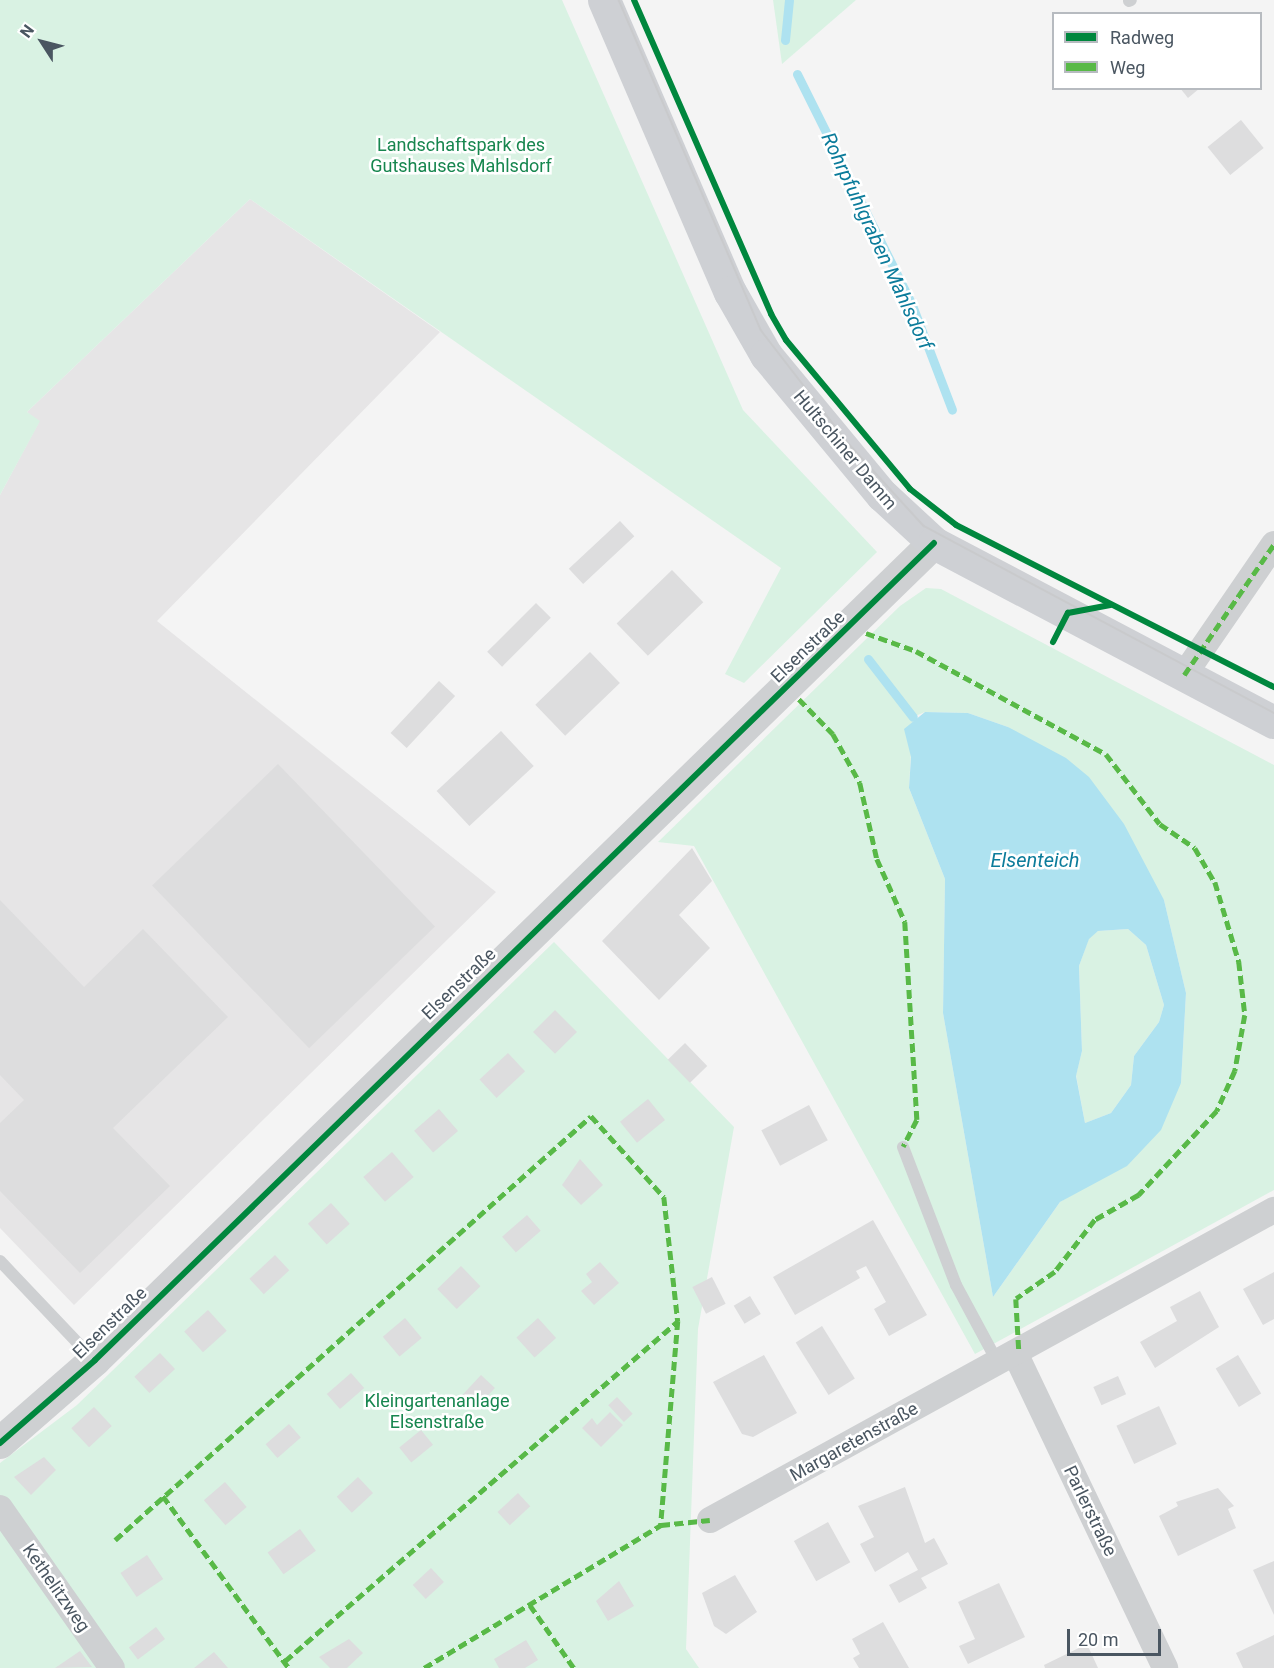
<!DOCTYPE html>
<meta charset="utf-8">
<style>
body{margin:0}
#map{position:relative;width:1274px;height:1668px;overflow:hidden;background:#f4f4f4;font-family:Roboto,sans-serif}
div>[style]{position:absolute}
.education>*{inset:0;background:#e6e5e6}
.green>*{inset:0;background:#d9f2e3}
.water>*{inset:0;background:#aee2f0}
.stream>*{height:9px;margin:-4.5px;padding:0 4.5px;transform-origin:4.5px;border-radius:4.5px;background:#aee2f0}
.building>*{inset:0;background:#ddddde;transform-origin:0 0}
.service>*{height:12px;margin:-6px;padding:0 6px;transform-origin:6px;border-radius:6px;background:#ced0d2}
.minor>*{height:26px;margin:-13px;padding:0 13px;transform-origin:13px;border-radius:13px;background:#ced0d2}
.tertiary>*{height:32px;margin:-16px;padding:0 16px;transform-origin:16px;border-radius:16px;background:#ced0d2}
.secondary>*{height:33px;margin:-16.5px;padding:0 16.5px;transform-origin:16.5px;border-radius:16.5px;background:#ced0d4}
.tram>*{height:1.5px;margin:-0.75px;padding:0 0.75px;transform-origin:0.75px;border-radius:0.75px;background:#c9cacc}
.quiet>*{height:4.5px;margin-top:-2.25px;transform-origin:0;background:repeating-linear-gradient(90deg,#58b947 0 9px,transparent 0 13.5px)}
.cycleway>*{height:6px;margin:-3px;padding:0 3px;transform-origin:3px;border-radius:3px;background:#00873e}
span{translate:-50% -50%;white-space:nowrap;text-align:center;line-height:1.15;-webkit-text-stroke:5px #fff;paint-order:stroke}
.park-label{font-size:18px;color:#17864f}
.street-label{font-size:18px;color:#4a5661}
.water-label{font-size:20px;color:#0c7c9b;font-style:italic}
.legend{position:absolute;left:1052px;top:12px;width:210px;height:78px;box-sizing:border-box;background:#fff;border:2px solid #b7bbc0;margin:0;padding:8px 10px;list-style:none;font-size:18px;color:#4a5661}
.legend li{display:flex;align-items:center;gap:12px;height:30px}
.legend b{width:30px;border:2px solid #b7bbc0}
.north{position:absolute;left:12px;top:12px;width:60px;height:60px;-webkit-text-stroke:4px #fff;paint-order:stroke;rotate:306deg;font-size:16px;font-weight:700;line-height:24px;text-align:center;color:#4a5661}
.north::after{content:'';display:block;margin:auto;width:21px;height:27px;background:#4a5661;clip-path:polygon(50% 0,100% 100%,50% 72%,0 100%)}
.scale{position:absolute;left:1067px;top:1629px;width:94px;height:27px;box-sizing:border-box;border:3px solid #4a5661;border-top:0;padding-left:8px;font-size:18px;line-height:21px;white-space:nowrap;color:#4a5661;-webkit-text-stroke:4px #fff;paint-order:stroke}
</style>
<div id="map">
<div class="education">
<div style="clip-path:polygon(250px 199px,440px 332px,157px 621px,496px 892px,74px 1305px,0 1228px,0 495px,39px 422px,27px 412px)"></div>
</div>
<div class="green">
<div style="clip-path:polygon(0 0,562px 0,743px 410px,877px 552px,744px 683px,725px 674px,781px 568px,250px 199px,27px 412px,40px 421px,0 495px)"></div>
<div style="clip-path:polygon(773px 0,856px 0,782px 64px)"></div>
<div style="clip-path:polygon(evenodd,926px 588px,941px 589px,1274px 765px,1274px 1190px,975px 1354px,694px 846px,658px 842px,900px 606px,926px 588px,925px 712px,968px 713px,1008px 727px,1164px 900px,1186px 993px,1181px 1083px,1083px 1188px,1060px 1202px,993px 1297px,943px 1013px,945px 879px,909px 788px,913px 717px,925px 712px)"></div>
<div style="clip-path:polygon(1128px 929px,1146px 945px,1164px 1005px,1159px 1022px,1134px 1056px,1131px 1085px,1111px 1113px,1085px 1123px,1076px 1075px,1082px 1051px,1079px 966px,1089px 938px,1098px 931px)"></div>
<div style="clip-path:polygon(554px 942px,734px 1127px,698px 1329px,686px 1649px,699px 1668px,0 1668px,0 1463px,77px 1405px)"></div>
</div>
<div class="water">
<div style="clip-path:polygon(evenodd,925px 712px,968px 713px,1008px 727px,1066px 758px,1089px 777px,1124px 824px,1164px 900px,1186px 993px,1181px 1083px,1161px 1130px,1127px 1166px,1060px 1202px,993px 1297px,943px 1013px,945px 879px,909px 788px,911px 757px,904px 729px,925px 712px,1128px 929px,1146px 945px,1164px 1005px,1159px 1022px,1134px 1056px,1131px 1085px,1111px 1113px,1085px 1123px,1076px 1076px,1082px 1051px,1079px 966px,1089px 939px,1098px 931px,1128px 929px)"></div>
</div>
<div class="stream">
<div style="left:785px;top:40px;width:40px;rotate:-84.3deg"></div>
<div style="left:797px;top:74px;width:258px;rotate:63.5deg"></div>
<div style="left:912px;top:305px;width:112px;rotate:69.1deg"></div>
<div style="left:868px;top:659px;width:73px;rotate:52.2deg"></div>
</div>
<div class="building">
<div style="clip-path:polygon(1180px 88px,1200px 88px,1188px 98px)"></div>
<div style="left:1241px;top:120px;width:36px;height:43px;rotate:51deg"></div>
<div style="left:620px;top:521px;width:21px;height:70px;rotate:47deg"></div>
<div style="left:672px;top:570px;width:45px;height:77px;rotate:46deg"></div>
<div style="left:536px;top:603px;width:21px;height:69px;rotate:45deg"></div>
<div style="left:590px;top:652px;width:43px;height:76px;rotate:46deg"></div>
<div style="left:439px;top:681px;width:22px;height:71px;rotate:43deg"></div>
<div style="left:501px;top:731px;width:48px;height:88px;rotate:47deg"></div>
<div style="left:278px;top:764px;width:226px;height:175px;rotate:46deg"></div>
<div style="clip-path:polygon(692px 848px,712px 881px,679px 915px,710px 948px,659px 1000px,602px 941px)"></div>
<div style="clip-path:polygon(0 900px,84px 987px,143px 929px,228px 1017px,113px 1128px,170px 1186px,80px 1273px,0 1191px,0 1123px,24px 1100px,0 1075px)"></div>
<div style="left:555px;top:1010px;width:31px;height:31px;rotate:45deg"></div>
<div style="left:685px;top:1043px;width:32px;height:24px;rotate:46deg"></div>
<div style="left:508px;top:1053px;width:25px;height:39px;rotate:47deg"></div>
<div style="left:648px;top:1099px;width:27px;height:36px;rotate:51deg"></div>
<div style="left:809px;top:1105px;width:40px;height:54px;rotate:62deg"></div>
<div style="left:439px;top:1109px;width:29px;height:33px;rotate:49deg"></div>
<div style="left:392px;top:1152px;width:33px;height:38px;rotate:49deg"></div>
<div style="clip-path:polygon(580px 1159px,603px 1185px,581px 1205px,562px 1185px)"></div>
<div style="left:331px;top:1203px;width:28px;height:31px;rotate:48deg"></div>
<div style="left:527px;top:1215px;width:21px;height:33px;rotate:49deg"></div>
<div style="clip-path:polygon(873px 1220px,927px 1315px,889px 1336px,874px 1309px,886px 1302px,866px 1266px,856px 1271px,860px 1278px,795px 1315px,773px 1277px)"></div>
<div style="left:275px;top:1255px;width:21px;height:35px;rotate:47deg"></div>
<div style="clip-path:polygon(600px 1262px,619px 1283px,594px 1305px,581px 1291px,592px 1282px,586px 1274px)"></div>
<div style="left:461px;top:1266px;width:28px;height:33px;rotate:46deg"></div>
<div style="clip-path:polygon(1274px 1272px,1274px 1319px,1263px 1325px,1243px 1289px)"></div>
<div style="left:712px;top:1277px;width:30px;height:22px;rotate:63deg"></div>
<div style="clip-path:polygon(1200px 1291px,1219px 1327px,1155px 1368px,1140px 1342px,1177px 1321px,1170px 1307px)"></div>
<div style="left:750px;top:1296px;width:21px;height:19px;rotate:59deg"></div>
<div style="left:208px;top:1310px;width:28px;height:32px;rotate:48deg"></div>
<div style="left:405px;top:1318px;width:26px;height:29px;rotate:50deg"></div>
<div style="left:538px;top:1318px;width:27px;height:29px;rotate:48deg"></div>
<div style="left:822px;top:1326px;width:62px;height:31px;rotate:58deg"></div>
<div style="left:160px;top:1353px;width:22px;height:35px;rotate:47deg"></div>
<div style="clip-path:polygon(764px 1355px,797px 1413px,753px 1437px,742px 1434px,713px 1382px)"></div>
<div style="left:1238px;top:1355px;width:45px;height:26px;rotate:59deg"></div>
<div style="left:351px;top:1373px;width:20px;height:32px;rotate:49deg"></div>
<div style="left:481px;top:1375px;width:19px;height:30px;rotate:43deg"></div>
<div style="left:1118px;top:1376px;width:20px;height:27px;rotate:66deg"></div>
<div style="left:617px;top:1397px;width:23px;height:12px;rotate:47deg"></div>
<div style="left:1159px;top:1406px;width:42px;height:47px;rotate:65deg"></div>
<div style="left:94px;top:1407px;width:26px;height:31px;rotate:47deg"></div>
<div style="clip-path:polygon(610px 1412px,623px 1425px,601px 1447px,582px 1428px,592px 1418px,597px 1425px)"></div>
<div style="left:289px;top:1424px;width:18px;height:31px;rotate:49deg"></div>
<div style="left:421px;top:1430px;width:19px;height:28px;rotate:51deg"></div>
<div style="clip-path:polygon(44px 1457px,56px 1470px,31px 1495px,14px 1477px)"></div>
<div style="left:358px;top:1477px;width:22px;height:29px;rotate:47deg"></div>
<div style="left:225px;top:1482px;width:33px;height:28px;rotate:49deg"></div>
<div style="clip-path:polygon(905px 1487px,925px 1543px,934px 1538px,948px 1564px,921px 1578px,927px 1588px,899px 1603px,889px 1585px,918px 1570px,908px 1552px,875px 1572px,860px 1544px,874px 1537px,858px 1506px)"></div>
<div style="clip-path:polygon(1218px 1488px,1234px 1506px,1228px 1509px,1236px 1528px,1178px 1556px,1159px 1516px,1178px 1506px,1176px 1502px)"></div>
<div style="left:518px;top:1493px;width:18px;height:28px;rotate:47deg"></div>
<div style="left:828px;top:1522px;width:46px;height:39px;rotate:61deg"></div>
<div style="left:300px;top:1529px;width:27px;height:40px;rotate:54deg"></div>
<div style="left:147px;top:1555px;width:29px;height:32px;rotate:56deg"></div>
<div style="clip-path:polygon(1274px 1561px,1274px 1615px,1253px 1570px)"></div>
<div style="left:431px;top:1568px;width:19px;height:25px;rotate:47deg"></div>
<div style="clip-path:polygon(735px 1575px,757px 1612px,726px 1634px,714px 1626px,702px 1593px)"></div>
<div style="clip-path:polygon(619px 1581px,634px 1606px,608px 1621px,596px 1601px)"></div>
<div style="clip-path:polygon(999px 1583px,1025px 1637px,968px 1664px,959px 1646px,975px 1639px,958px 1602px)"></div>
<div style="clip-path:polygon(883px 1622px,909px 1668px,859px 1668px,853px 1658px,860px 1654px,852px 1639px)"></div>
<div style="left:156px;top:1627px;width:15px;height:34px;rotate:53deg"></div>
<div style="clip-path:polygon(1274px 1635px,1274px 1668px,1243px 1668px,1236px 1653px)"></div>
<div style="clip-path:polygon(349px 1639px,363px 1653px,347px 1668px,330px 1668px,319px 1657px)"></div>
<div style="clip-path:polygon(526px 1640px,538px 1660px,525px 1668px,499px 1668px,494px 1659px)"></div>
<div style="clip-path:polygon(1087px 1644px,1098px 1668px,1045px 1668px,1044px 1665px)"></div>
<div style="clip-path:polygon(80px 1651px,92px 1667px,55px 1668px)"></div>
<div style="clip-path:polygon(214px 1652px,228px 1668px,194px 1668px)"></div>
</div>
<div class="service">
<div style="left:1129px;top:1px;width:2px;rotate:-27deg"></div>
<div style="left:903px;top:1147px;width:148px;rotate:69deg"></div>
<div style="left:956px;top:1285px;width:89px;rotate:61.7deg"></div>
<div style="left:0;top:1261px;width:137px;rotate:46.5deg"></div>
</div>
<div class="minor">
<div style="left:1184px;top:675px;width:159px;rotate:-55.5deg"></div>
<div style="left:1015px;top:1353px;width:349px;rotate:64.5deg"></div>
<div style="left:0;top:1508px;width:195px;rotate:55deg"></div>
<div style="left:710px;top:1520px;width:644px;rotate:-28.8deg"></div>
</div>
<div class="tertiary">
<div style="left:0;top:1443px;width:126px;rotate:-41.1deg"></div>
<div style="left:95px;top:1360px;width:1171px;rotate:-44.24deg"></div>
</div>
<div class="secondary">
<div style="left:604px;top:0;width:318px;rotate:66.7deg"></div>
<div style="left:730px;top:292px;width:73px;rotate:60.3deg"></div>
<div style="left:766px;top:355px;width:182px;rotate:50.4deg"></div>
<div style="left:882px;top:495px;width:71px;rotate:42.7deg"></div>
<div style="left:934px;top:543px;width:384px;rotate:27.8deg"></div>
</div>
<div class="tram">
<div style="left:619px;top:0;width:359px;rotate:66.7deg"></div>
<div style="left:761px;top:330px;width:145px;rotate:52.3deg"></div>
<div style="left:850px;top:445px;width:110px;rotate:47.6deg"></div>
<div style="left:924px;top:526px;width:397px;rotate:28.1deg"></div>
</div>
<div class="quiet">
<div style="left:866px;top:633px;width:53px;rotate:19.8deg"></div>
<div style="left:916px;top:651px;width:216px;rotate:28.5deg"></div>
<div style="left:1106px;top:754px;width:88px;rotate:52.4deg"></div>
<div style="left:1160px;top:824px;width:42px;rotate:34.4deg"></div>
<div style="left:1195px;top:848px;width:39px;rotate:60deg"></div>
<div style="left:1215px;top:882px;width:84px;rotate:73.3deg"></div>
<div style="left:1239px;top:962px;width:53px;rotate:83.5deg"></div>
<div style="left:1245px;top:1015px;width:57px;rotate:100.1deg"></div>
<div style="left:1235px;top:1071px;width:44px;rotate:114.2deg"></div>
<div style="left:1217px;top:1111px;width:115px;rotate:132.9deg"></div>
<div style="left:1139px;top:1195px;width:51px;rotate:150.4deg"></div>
<div style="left:1095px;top:1220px;width:66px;rotate:127.6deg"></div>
<div style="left:1055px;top:1272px;width:47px;rotate:145.3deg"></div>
<div style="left:1016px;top:1299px;width:52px;rotate:86.7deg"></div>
<div style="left:1184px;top:675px;width:159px;rotate:-55.5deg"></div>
<div style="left:799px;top:699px;width:49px;rotate:45.8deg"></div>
<div style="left:833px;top:734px;width:56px;rotate:61.1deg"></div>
<div style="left:860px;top:783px;width:78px;rotate:77.4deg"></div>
<div style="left:877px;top:859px;width:69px;rotate:66deg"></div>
<div style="left:905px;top:922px;width:198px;rotate:86.5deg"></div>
<div style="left:917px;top:1120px;width:30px;rotate:117deg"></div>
<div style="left:163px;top:1496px;width:213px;rotate:53.8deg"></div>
<div style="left:115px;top:1540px;width:637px;rotate:-41.69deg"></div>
<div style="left:591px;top:1116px;width:109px;rotate:48deg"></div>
<div style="left:664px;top:1197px;width:125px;rotate:83.6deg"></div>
<div style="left:678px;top:1321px;width:205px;rotate:94.8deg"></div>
<div style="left:530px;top:1605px;width:77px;rotate:55.1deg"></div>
<div style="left:285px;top:1661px;width:520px;rotate:-40.86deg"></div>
<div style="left:424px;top:1668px;width:277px;rotate:-31.1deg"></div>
<div style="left:661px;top:1525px;width:49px;rotate:-5.8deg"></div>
</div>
<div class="cycleway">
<div style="left:634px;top:0;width:343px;rotate:66.4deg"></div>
<div style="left:771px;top:314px;width:30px;rotate:60deg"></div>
<div style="left:786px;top:340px;width:194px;rotate:50.2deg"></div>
<div style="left:910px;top:489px;width:58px;rotate:38deg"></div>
<div style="left:956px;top:525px;width:357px;rotate:27deg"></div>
<div style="left:1053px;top:642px;width:33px;rotate:-63deg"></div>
<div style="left:1068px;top:613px;width:43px;rotate:-10.8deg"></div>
<div style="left:0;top:1443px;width:126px;rotate:-41.1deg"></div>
<div style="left:95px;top:1360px;width:1171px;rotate:-44.24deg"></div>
</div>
<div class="park-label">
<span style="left:461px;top:156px">Landschaftspark des<br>Gutshauses Mahlsdorf</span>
<span style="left:437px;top:1412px">Kleingartenanlage<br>Elsenstraße</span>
</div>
<div class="street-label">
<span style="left:845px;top:450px;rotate:50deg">Hultschiner Damm</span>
<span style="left:808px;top:647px;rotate:-44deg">Elsenstraße</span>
<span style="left:459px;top:984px;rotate:-44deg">Elsenstraße</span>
<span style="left:110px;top:1323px;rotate:-44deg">Elsenstraße</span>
<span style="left:854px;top:1442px;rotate:-29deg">Margaretenstraße</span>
<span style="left:1090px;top:1511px;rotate:64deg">Parlerstraße</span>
<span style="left:56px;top:1588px;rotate:55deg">Kethelitzweg</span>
</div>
<div class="water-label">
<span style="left:877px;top:241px;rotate:65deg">Rohrpfuhlgraben Mahlsdorf</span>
<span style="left:1035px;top:860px">Elsenteich</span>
</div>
<ul class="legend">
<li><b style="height:8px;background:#00873e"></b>Radweg</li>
<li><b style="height:8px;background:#58b947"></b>Weg</li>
</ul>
<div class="north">N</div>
<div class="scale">20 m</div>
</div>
